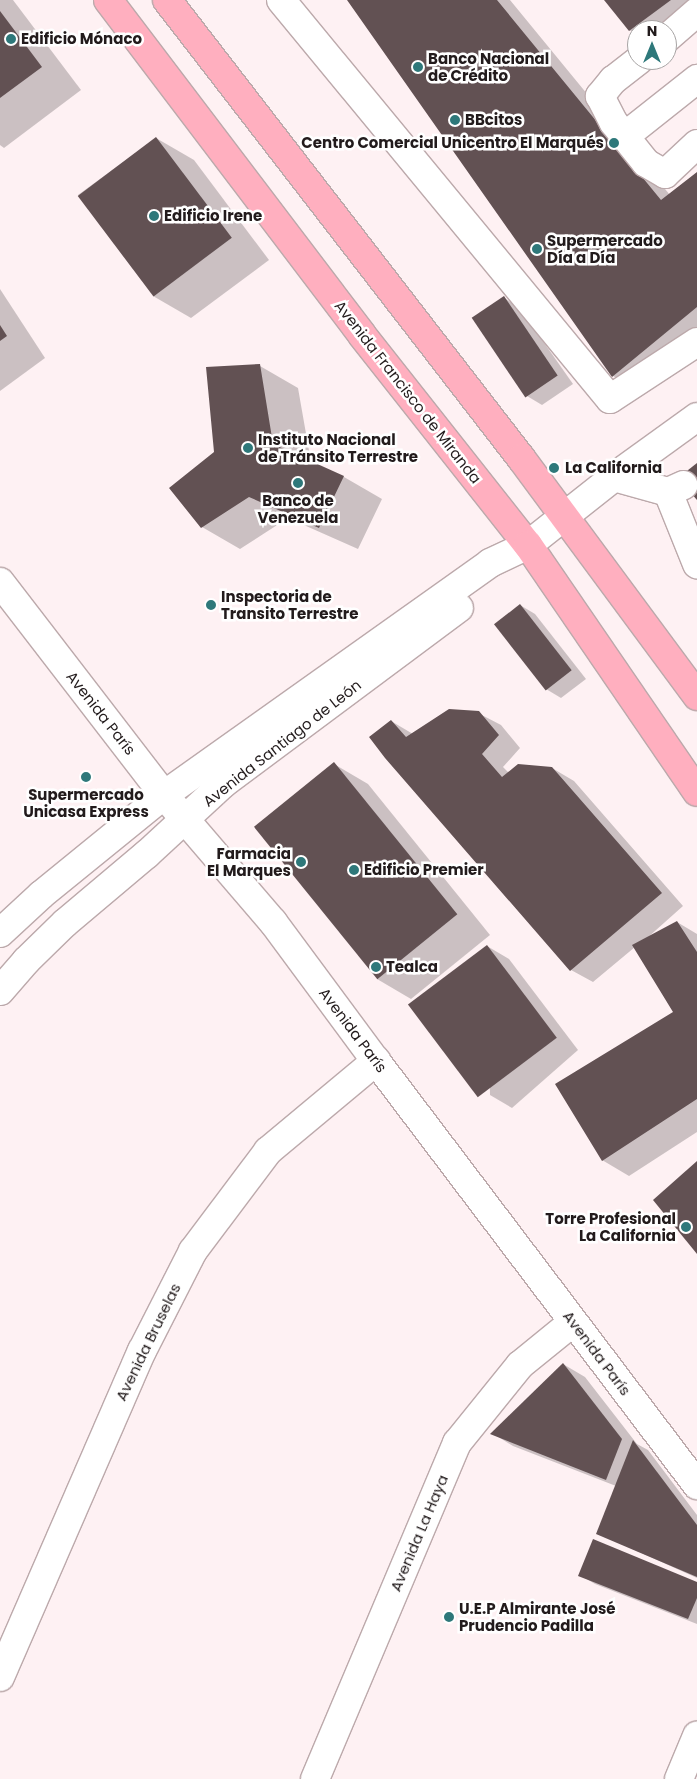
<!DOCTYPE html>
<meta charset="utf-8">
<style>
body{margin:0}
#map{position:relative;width:697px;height:1779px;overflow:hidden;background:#fef1f3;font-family:Poppins,sans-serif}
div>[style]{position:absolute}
.shadow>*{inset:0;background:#0003}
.building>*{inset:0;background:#625153;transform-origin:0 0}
.roads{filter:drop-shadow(1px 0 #bca9ab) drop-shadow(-1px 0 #bca9ab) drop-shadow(0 1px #bca9ab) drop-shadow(0 -1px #bca9ab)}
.minor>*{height:28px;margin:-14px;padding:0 14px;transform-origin:14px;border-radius:14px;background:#fff}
.major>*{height:28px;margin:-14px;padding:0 14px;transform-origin:14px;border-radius:14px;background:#ffafbf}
.dots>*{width:14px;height:14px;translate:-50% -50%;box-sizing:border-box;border:2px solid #fff;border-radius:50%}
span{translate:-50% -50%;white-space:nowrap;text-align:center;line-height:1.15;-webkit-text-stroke:5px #fff;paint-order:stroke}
.poi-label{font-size:15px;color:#221b1c;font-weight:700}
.left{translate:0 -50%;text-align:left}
.right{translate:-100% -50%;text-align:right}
.street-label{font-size:15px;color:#221b1c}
.north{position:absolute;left:627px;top:20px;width:50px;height:50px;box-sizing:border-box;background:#fff;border:1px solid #a7a4a4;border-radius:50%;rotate:0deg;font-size:14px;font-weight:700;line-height:20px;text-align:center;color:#221b1c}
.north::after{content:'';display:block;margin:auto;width:18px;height:22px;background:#2e787a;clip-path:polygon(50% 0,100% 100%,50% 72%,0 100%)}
</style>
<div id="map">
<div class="shadow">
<div style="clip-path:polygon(0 0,13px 0,81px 90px,4px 148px,0 145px)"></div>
<div style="clip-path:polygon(348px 0,510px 0,670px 195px,697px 174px,697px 344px,640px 391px,613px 376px)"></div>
<div style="clip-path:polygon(605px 0,697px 0,667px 30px,637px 30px,637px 34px,629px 30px)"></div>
<div style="clip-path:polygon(156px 138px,194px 160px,269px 260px,191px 318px,153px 296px,78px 195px)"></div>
<div style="clip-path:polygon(0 289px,45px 358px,0 391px)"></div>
<div style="clip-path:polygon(504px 298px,519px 307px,573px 384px,542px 405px,527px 396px,474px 319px)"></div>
<div style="clip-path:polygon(260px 366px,298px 388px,311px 462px,344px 477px,382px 499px,358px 549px,288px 518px,240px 549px,202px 527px,215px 453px)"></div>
<div style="clip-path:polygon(520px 605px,535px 614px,586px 679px,561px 698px,546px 689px)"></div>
<div style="clip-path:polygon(478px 713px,501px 725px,520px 748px,503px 767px,509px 773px,552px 768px,574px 781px,683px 906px,646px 939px,677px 922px,697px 934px,697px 1132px,629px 1176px,602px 1160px,674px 1013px,635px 947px,593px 982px,571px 970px,391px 721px,413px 734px)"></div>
<div style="clip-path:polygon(334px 764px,368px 784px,490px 935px,411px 999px,377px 979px)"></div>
<div style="clip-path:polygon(487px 946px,509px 959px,578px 1050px,512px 1108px,490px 1095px)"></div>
<div style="clip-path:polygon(563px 1364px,585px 1377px,637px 1444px,648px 1450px,697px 1515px,697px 1578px,597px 1533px,616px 1486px,513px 1446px,492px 1433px)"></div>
<div style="clip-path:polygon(580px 1575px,697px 1584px,697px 1624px,595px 1584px)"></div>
</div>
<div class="building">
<div style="clip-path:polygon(347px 0,497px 0,661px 200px,697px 172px,697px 307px,612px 377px)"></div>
<div style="clip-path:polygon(604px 0,671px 0,629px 31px)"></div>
<div style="clip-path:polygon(0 11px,42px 67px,0 98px)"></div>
<div style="left:156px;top:137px;width:126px;height:98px;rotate:53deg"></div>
<div style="left:504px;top:296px;width:96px;height:39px;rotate:56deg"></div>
<div style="clip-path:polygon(0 325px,7px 336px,0 341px)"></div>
<div style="clip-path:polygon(260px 364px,273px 444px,344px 476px,319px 528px,249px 497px,201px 528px,169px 488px,214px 452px,206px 367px)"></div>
<div style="clip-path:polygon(697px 463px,697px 500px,678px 478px)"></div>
<div style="left:520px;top:604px;width:84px;height:33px;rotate:52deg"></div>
<div style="clip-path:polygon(449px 709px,479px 711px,499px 735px,482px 754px,502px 777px,518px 764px,552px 767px,662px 893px,570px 971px,385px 758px,369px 737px,391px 720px,406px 737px)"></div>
<div style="left:334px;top:762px;width:196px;height:103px;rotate:51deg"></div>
<div style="clip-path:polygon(677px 921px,697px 952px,697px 1099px,602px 1161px,555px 1084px,673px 1012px,632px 945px)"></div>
<div style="left:487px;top:945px;width:116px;height:99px;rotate:53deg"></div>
<div style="clip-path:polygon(697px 1161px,697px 1254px,653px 1200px)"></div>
<div style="clip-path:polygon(563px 1363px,622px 1439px,606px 1480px,490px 1434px)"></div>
<div style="clip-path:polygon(633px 1440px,697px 1525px,697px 1577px,596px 1534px)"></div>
<div style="clip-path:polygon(593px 1539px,697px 1582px,697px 1598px,688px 1619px,578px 1576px)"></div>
</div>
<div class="roads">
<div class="minor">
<div style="left:281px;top:0;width:517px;rotate:50.49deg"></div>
<div style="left:610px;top:399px;width:104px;rotate:-33.2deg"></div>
<div style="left:667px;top:38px;width:40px;rotate:-41deg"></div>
<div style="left:639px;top:60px;width:33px;rotate:142deg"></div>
<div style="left:613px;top:80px;width:21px;rotate:129deg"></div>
<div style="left:600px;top:96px;width:30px;rotate:63deg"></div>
<div style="left:614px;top:123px;width:51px;rotate:51.3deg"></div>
<div style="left:646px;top:163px;width:22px;rotate:30deg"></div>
<div style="left:665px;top:174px;width:44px;rotate:-43.2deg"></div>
<div style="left:625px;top:136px;width:92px;rotate:-38.4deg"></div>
<div style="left:614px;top:477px;width:56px;rotate:15.5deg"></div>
<div style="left:668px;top:492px;width:17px;rotate:-24deg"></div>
<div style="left:668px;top:492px;width:78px;rotate:68.1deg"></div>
<div style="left:0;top:582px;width:269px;rotate:52.4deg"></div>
<div style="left:164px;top:795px;width:167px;rotate:49.4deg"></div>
<div style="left:273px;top:922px;width:173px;rotate:53.5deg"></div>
<div style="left:376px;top:1061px;width:532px;rotate:52.87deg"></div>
<div style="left:0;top:933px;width:56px;rotate:-42.8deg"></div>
<div style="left:41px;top:895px;width:159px;rotate:-39.1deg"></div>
<div style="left:164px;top:795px;width:400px;rotate:-35.4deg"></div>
<div style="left:490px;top:563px;width:42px;rotate:-25.3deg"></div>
<div style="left:528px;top:545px;width:110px;rotate:-38.3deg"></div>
<div style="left:614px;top:477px;width:102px;rotate:-35.9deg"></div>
<div style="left:0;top:991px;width:40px;rotate:-49deg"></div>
<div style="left:26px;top:961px;width:54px;rotate:-44.3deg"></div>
<div style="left:65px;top:923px;width:107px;rotate:-40.1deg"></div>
<div style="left:147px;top:854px;width:105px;rotate:-42.7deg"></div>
<div style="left:224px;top:783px;width:293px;rotate:-36.7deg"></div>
<div style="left:0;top:1677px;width:356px;rotate:-66.5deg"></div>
<div style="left:142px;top:1351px;width:112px;rotate:-63deg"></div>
<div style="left:193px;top:1251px;width:125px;rotate:-53.1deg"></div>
<div style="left:268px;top:1151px;width:141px;rotate:-39.8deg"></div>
<div style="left:315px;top:1779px;width:365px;rotate:-67.1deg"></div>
<div style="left:457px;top:1443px;width:100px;rotate:-51.1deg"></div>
<div style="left:520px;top:1365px;width:68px;rotate:-39.1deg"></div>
<div style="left:679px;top:1779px;width:47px;rotate:-67.3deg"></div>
</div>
<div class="major">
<div style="left:108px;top:0;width:420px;rotate:52.8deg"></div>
<div style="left:362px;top:335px;width:268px;rotate:51.7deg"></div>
<div style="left:528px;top:545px;width:299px;rotate:55.6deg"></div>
<div style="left:167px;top:0;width:579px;rotate:52.3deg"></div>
<div style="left:521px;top:458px;width:296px;rotate:53.5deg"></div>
</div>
</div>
<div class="dots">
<div style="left:11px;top:39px;background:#2e787a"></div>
<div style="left:418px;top:67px;background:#2e787a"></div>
<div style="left:455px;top:120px;background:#2e787a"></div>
<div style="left:614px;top:143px;background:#2e787a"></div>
<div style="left:154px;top:216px;background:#2e787a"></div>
<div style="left:537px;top:249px;background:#2e787a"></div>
<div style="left:248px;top:448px;background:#2e787a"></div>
<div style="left:554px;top:468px;background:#2e787a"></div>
<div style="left:298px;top:483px;background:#2e787a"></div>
<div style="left:211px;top:605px;background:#2e787a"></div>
<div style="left:86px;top:777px;background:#2e787a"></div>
<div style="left:301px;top:862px;background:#2e787a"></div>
<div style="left:354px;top:870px;background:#2e787a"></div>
<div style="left:376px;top:967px;background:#2e787a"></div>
<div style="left:686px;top:1227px;background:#2e787a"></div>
<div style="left:449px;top:1617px;background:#2e787a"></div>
</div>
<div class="poi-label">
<span class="left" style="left:21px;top:39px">Edificio Mónaco</span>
<span class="left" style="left:428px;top:67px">Banco Nacional<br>de Crédito</span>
<span class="left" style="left:465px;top:120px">BBcitos</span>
<span class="right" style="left:604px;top:143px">Centro Comercial Unicentro El Marqués</span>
<span class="left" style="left:164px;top:216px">Edificio Irene</span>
<span class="left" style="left:547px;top:249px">Supermercado<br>Día a Día</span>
<span class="left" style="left:258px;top:448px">Instituto Nacional<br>de Tránsito Terrestre</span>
<span class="left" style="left:565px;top:468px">La California</span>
<span style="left:298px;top:509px">Banco de<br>Venezuela</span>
<span class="left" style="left:221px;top:605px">Inspectoria de<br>Transito Terrestre</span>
<span style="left:86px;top:803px">Supermercado<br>Unicasa Express</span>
<span class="right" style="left:291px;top:862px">Farmacia<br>El Marques</span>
<span class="left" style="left:364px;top:870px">Edificio Premier</span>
<span class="left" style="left:386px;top:967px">Tealca</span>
<span class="right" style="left:676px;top:1227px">Torre Profesional<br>La California</span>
<span class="left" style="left:459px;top:1617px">U.E.P Almirante José<br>Prudencio Padilla</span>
</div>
<div class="street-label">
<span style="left:408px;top:392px;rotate:52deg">Avenida Francisco de Miranda</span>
<span style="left:101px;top:713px;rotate:52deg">Avenida París</span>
<span style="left:282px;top:743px;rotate:-38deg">Avenida Santiago de León</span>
<span style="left:353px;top:1030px;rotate:53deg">Avenida París</span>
<span style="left:148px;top:1342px;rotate:-64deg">Avenida Bruselas</span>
<span style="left:597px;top:1353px;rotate:53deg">Avenida París</span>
<span style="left:419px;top:1533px;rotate:-67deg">Avenida La Haya</span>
</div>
<div class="north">N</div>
</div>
